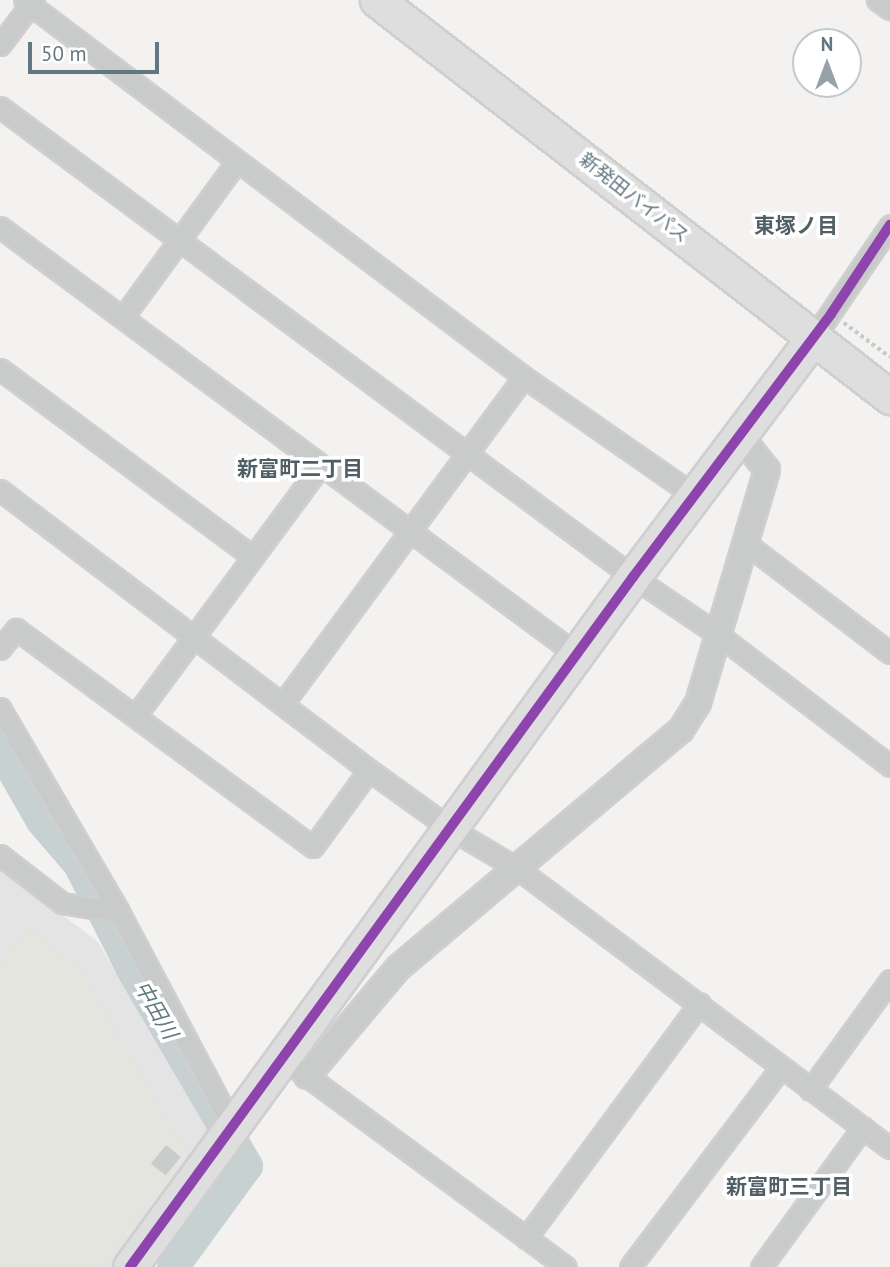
<!DOCTYPE html>
<meta charset="utf-8">
<style>
body{margin:0}
#map{position:relative;width:890px;height:1267px;overflow:hidden;background:#f3f2f0;font-family:"PT Sans","Noto Sans JP",sans-serif}
div>[style]{position:absolute}
.built>*{inset:0;background:#e3e4e3}
.green>*{inset:0;background:#e3e5de}
.river>*{height:32px;margin:-16px;padding:0 16px;transform-origin:16px;border-radius:16px;background:#c7d1d2}
.building>*{inset:0;background:#cacccc;transform-origin:0 0}
.path>*{height:3.5px;margin-top:-1.75px;transform-origin:0;background:repeating-linear-gradient(90deg,#c8c8c8 0 3.5px,transparent 0 7px)}
.roads{filter:drop-shadow(2px 0 #cfcfcf) drop-shadow(-2px 0 #cfcfcf) drop-shadow(0 2px #cfcfcf) drop-shadow(0 -2px #cfcfcf)}
.minor>*{height:19px;margin:-9.5px;padding:0 9.5px;transform-origin:9.5px;border-radius:9.5px;background:#c9cbcb}
.tertiary>*{height:24px;margin:-12px;padding:0 12px;transform-origin:12px;border-radius:12px;background:#c9cbcb}
.trunk>*{height:33px;margin:-16.5px;padding:0 16.5px;transform-origin:16.5px;border-radius:16.5px;background:#dededf}
.bus-1>*{height:10px;margin:-5px;padding:0 5px;transform-origin:5px;border-radius:5px;background:#8e44ad}
span{translate:-50% -50%;white-space:nowrap;text-align:center;line-height:1.15;-webkit-text-stroke:7px #fff;paint-order:stroke}
.street-label{font-size:19px;color:#627881}
.neighbourhood-label{font-size:21px;color:#505f66;font-weight:700}
.water-label{font-size:21px;color:#5e7b7f;font-style:italic}
.north{position:absolute;left:792px;top:28px;width:70px;height:70px;box-sizing:border-box;background:#fff;border:2px solid #c0c9cd;border-radius:50%;rotate:0deg;font-size:19px;font-weight:700;line-height:28px;text-align:center;color:#627881}
.north::after{content:'';display:block;margin:auto;width:24px;height:32px;background:#95a3a8;clip-path:polygon(50% 0,100% 100%,50% 72%,0 100%)}
.scale{position:absolute;left:28px;top:42px;width:131px;height:32px;box-sizing:border-box;border:4px solid #627881;border-top:0;padding-left:9px;font-size:21px;line-height:24px;white-space:nowrap;color:#627881;-webkit-text-stroke:5px #fff;paint-order:stroke}
</style>
<div id="map">
<div class="built">
<div style="clip-path:polygon(0 868px,97px 941px,215px 1134px,115px 1267px,0 1267px)"></div>
</div>
<div class="green">
<div style="clip-path:polygon(28px 927px,82px 972px,185px 1152px,102px 1267px,0 1267px,0 966px)"></div>
</div>
<div class="river">
<div style="left:0;top:748px;width:84px;rotate:60.1deg"></div>
<div style="left:42px;top:821px;width:57px;rotate:49.3deg"></div>
<div style="left:79px;top:864px;width:120px;rotate:63.2deg"></div>
<div style="left:133px;top:971px;width:226px;rotate:59.7deg"></div>
<div style="left:247px;top:1166px;width:125px;rotate:126.2deg"></div>
</div>
<div class="building">
<div style="left:166px;top:1145px;width:19px;height:24px;rotate:39deg"></div>
</div>
<div class="path">
<div style="left:844px;top:323px;width:57px;rotate:36.5deg"></div>
</div>
<div class="roads">
<div class="minor">
<div style="left:24px;top:0;width:626px;rotate:37.02deg"></div>
<div style="left:524px;top:377px;width:207px;rotate:34.8deg"></div>
<div style="left:877px;top:0;width:16px;rotate:35deg"></div>
<div style="left:0;top:45px;width:56px;rotate:-52.9deg"></div>
<div style="left:0;top:107px;width:788px;rotate:36.59deg"></div>
<div style="left:633px;top:577px;width:105px;rotate:34.1deg"></div>
<div style="left:720px;top:636px;width:214px;rotate:37.4deg"></div>
<div style="left:0;top:227px;width:717px;rotate:36.55deg"></div>
<div style="left:123px;top:317px;width:193px;rotate:-53.8deg"></div>
<div style="left:814px;top:337px;width:135px;rotate:-55.8deg"></div>
<div style="left:0;top:369px;width:314px;rotate:36.6deg"></div>
<div style="left:0;top:490px;width:463px;rotate:37.2deg"></div>
<div style="left:369px;top:770px;width:101px;rotate:35.7deg"></div>
<div style="left:451px;top:829px;width:78px;rotate:30.8deg"></div>
<div style="left:518px;top:869px;width:465px;rotate:36.9deg"></div>
<div style="left:748px;top:545px;width:178px;rotate:37.3deg"></div>
<div style="left:0;top:649px;width:26px;rotate:-51deg"></div>
<div style="left:16px;top:629px;width:368px;rotate:36.3deg"></div>
<div style="left:313px;top:847px;width:95px;rotate:-54deg"></div>
<div style="left:284px;top:702px;width:404px;rotate:-53.6deg"></div>
<div style="left:0;top:708px;width:236px;rotate:59.7deg"></div>
<div style="left:119px;top:912px;width:241px;rotate:62.1deg"></div>
<div style="left:136px;top:715px;width:310px;rotate:-53.5deg"></div>
<div style="left:0;top:855px;width:78px;rotate:37.7deg"></div>
<div style="left:62px;top:903px;width:58px;rotate:9deg"></div>
<div style="left:296px;top:1068px;width:335px;rotate:36.4deg"></div>
<div style="left:810px;top:1090px;width:136px;rotate:-54deg"></div>
<div style="left:526px;top:1238px;width:292px;rotate:-53.5deg"></div>
<div style="left:630px;top:1267px;width:248px;rotate:-52.9deg"></div>
<div style="left:761px;top:1267px;width:173px;rotate:-53.9deg"></div>
</div>
<div class="tertiary">
<div style="left:307px;top:1076px;width:141px;rotate:-49.9deg"></div>
<div style="left:398px;top:968px;width:370px;rotate:-40.1deg"></div>
<div style="left:681px;top:730px;width:32px;rotate:-58deg"></div>
<div style="left:698px;top:703px;width:243px;rotate:-73.5deg"></div>
<div style="left:767px;top:470px;width:43px;rotate:-128.5deg"></div>
</div>
<div class="trunk">
<div style="left:377px;top:0;width:649px;rotate:37.74deg"></div>
<div style="left:130px;top:1267px;width:854px;rotate:-53.91deg"></div>
<div style="left:633px;top:577px;width:301px;rotate:-53deg"></div>
</div>
</div>
<div class="bus-1">
<div style="left:130px;top:1267px;width:854px;rotate:-53.91deg"></div>
<div style="left:633px;top:577px;width:329px;rotate:-53deg"></div>
<div style="left:831px;top:314px;width:107px;rotate:-56.5deg"></div>
</div>
<div class="street-label">
<span style="left:634px;top:198px;rotate:38deg">新発田バイパス</span>
</div>
<div class="neighbourhood-label">
<span style="left:796px;top:226px">東塚ノ目</span>
<span style="left:300px;top:469px">新富町二丁目</span>
<span style="left:789px;top:1187px">新富町三丁目</span>
</div>
<div class="water-label">
<span style="left:156px;top:1010px;rotate:60deg">中田川</span>
</div>
<div class="north">N</div>
<div class="scale">50 m</div>
</div>
